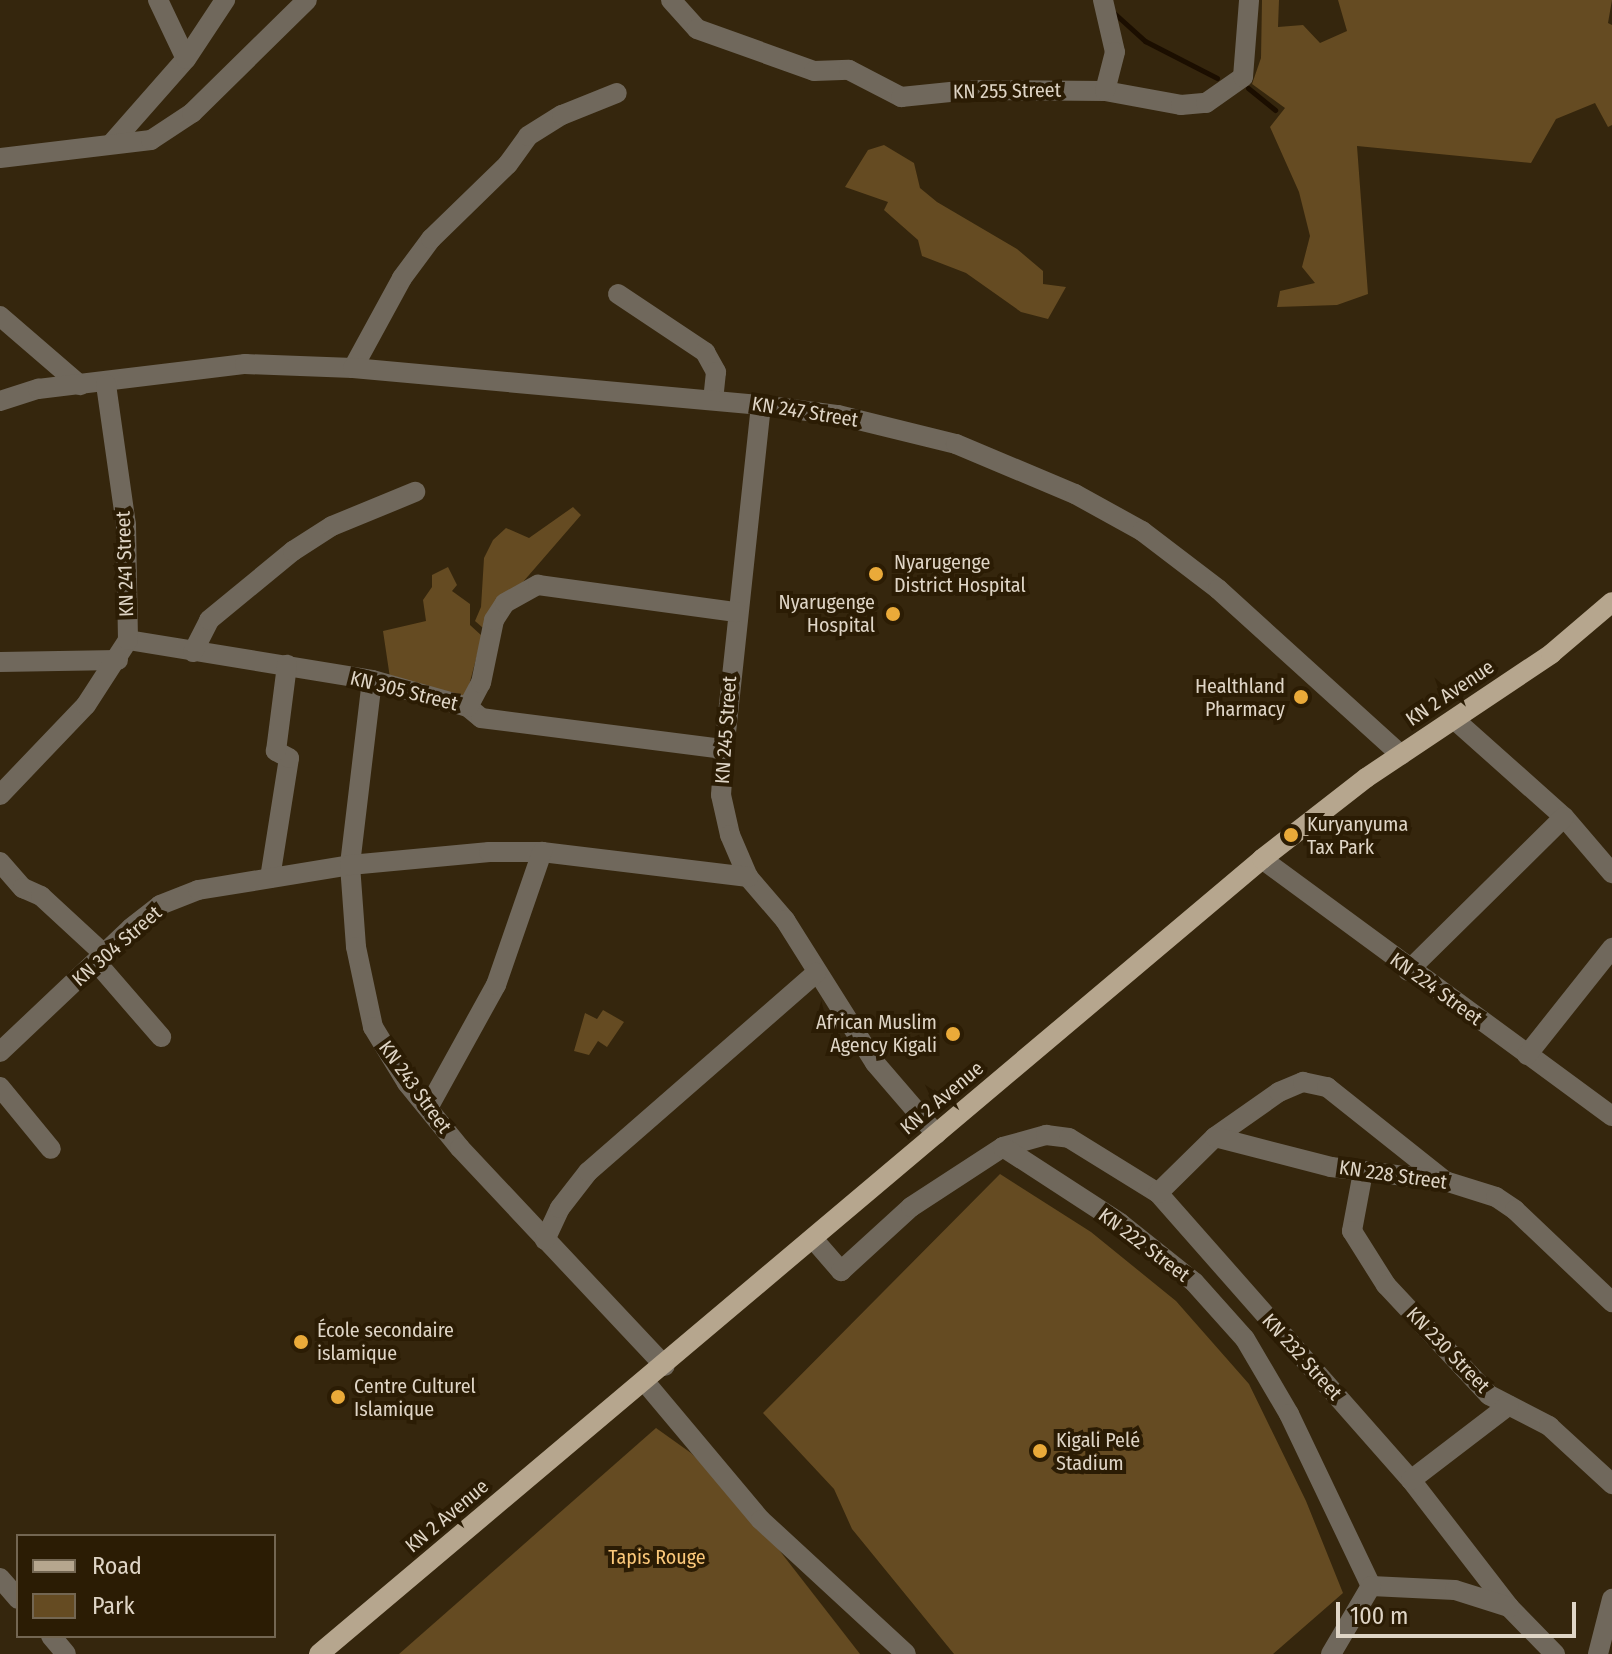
<!DOCTYPE html>
<meta charset="utf-8">
<style>
body{margin:0}
#map{position:relative;width:1612px;height:1654px;overflow:hidden;background:#35260d;font-family:"Fira Sans Condensed",sans-serif}
div>[style]{position:absolute}
.green>*{inset:0;background:#654b22}
.stream>*{height:5px;margin:-2.5px;padding:0 2.5px;transform-origin:2.5px;border-radius:2.5px;background:#1b0e00}
.minor>*{height:20px;margin:-10px;padding:0 10px;transform-origin:10px;border-radius:10px;background:#70685c}
.major>*{height:20px;margin:-10px;padding:0 10px;transform-origin:10px;border-radius:10px;background:#b6a68e}
.dots>*{width:22px;height:22px;translate:-50% -50%;box-sizing:border-box;border:4px solid #2b1c04;border-radius:50%}
span{translate:-50% -50%;white-space:nowrap;text-align:center;line-height:1.15;-webkit-text-stroke:8px #2b1c04;paint-order:stroke}
.street-label{font-size:20px;color:#dfd5c6}
.poi-label{font-size:20px;color:#dfd5c6}
.left{translate:0 -50%;text-align:left}
.right{translate:-100% -50%;text-align:right}
.park-label{font-size:20px;color:#fbc87a}
.legend{position:absolute;left:16px;top:1534px;width:260px;height:104px;box-sizing:border-box;background:#2b1c04;border:2px solid #736652;margin:0;padding:10px 14px;list-style:none;font-size:24px;color:#dfd5c6}
.legend li{display:flex;align-items:center;gap:16px;height:40px}
.legend b{width:40px;border:2px solid #736652}
.scale{position:absolute;left:1336px;top:1602px;width:240px;height:36px;box-sizing:border-box;border:4px solid #dfd5c6;border-top:0;padding-left:10px;font-size:24px;line-height:28px;white-space:nowrap;color:#dfd5c6;-webkit-text-stroke:6px #2b1c04;paint-order:stroke}
</style>
<div id="map">
<div class="green">
<div style="clip-path:polygon(1262px 0,1279px 0,1278px 27px,1303px 25px,1320px 43px,1347px 31px,1338px 0,1612px 0,1608px 23px,1612px 25px,1612px 125px,1608px 127px,1595px 103px,1556px 119px,1531px 163px,1357px 146px,1368px 294px,1337px 305px,1277px 307px,1280px 291px,1315px 283px,1302px 267px,1310px 236px,1299px 192px,1270px 127px,1285px 108px,1252px 84px,1261px 58px)"></div>
<div style="clip-path:polygon(884px 145px,914px 163px,920px 188px,937px 202px,1017px 249px,1043px 271px,1043px 284px,1066px 287px,1048px 319px,1021px 312px,966px 273px,922px 256px,918px 240px,884px 210px,888px 202px,845px 187px,868px 150px)"></div>
<div style="clip-path:polygon(573px 507px,581px 515px,483px 628px,475px 621px,481px 607px,484px 558px,493px 540px,506px 528px,529px 538px)"></div>
<div style="clip-path:polygon(448px 567px,457px 585px,452px 591px,470px 604px,470px 625px,482px 636px,466px 697px,390px 678px,383px 631px,426px 621px,423px 600px,432px 587px,432px 575px)"></div>
<div style="clip-path:polygon(603px 1010px,624px 1022px,607px 1047px,598px 1041px,589px 1055px,574px 1051px,585px 1013px,597px 1019px)"></div>
<div style="clip-path:polygon(1000px 1174px,1091px 1232px,1176px 1301px,1249px 1384px,1306px 1501px,1343px 1593px,1273px 1654px,954px 1654px,852px 1529px,834px 1489px,763px 1413px)"></div>
<div style="clip-path:polygon(656px 1428px,691px 1453px,745px 1506px,860px 1654px,399px 1654px)"></div>
</div>
<div class="stream">
<div style="left:1114px;top:13px;width:42px;rotate:42.1deg"></div>
<div style="left:1145px;top:41px;width:81px;rotate:27.2deg"></div>
<div style="left:1248px;top:88px;width:35px;rotate:39deg"></div>
</div>
<div class="minor">
<div style="left:158px;top:0;width:65px;rotate:64.6deg"></div>
<div style="left:671px;top:0;width:39px;rotate:48deg"></div>
<div style="left:697px;top:29px;width:124px;rotate:19.7deg"></div>
<div style="left:814px;top:71px;width:35px;rotate:-2deg"></div>
<div style="left:849px;top:70px;width:59px;rotate:27.4deg"></div>
<div style="left:901px;top:97px;width:69px;rotate:-5.8deg"></div>
<div style="left:970px;top:90px;width:135px;rotate:0.4deg"></div>
<div style="left:1105px;top:91px;width:77px;rotate:10.4deg"></div>
<div style="left:1181px;top:105px;width:25px;rotate:-5deg"></div>
<div style="left:1206px;top:103px;width:45px;rotate:-35.1deg"></div>
<div style="left:1243px;top:77px;width:77px;rotate:-85.5deg"></div>
<div style="left:1103px;top:0;width:53px;rotate:77deg"></div>
<div style="left:1115px;top:52px;width:40px;rotate:104.4deg"></div>
<div style="left:111px;top:144px;width:113px;rotate:-48.6deg"></div>
<div style="left:186px;top:59px;width:71px;rotate:-56.5deg"></div>
<div style="left:0;top:158px;width:152px;rotate:-6.8deg"></div>
<div style="left:151px;top:140px;width:49px;rotate:-33.4deg"></div>
<div style="left:192px;top:113px;width:161px;rotate:-44.5deg"></div>
<div style="left:618px;top:294px;width:105px;rotate:33.7deg"></div>
<div style="left:705px;top:352px;width:23px;rotate:61deg"></div>
<div style="left:716px;top:372px;width:28px;rotate:96deg"></div>
<div style="left:0;top:316px;width:106px;rotate:40.8deg"></div>
<div style="left:353px;top:368px;width:102px;rotate:-61.4deg"></div>
<div style="left:402px;top:278px;width:49px;rotate:-53.4deg"></div>
<div style="left:431px;top:239px;width:107px;rotate:-44.2deg"></div>
<div style="left:508px;top:164px;width:34px;rotate:-54deg"></div>
<div style="left:528px;top:136px;width:40px;rotate:-32deg"></div>
<div style="left:562px;top:115px;width:59px;rotate:-21.8deg"></div>
<div style="left:0;top:401px;width:40px;rotate:-18deg"></div>
<div style="left:38px;top:389px;width:209px;rotate:-6.9deg"></div>
<div style="left:245px;top:364px;width:108px;rotate:2.1deg"></div>
<div style="left:353px;top:368px;width:410px;rotate:5.2deg"></div>
<div style="left:761px;top:405px;width:78px;rotate:7.4deg"></div>
<div style="left:838px;top:415px;width:122px;rotate:13.8deg"></div>
<div style="left:956px;top:444px;width:129px;rotate:22.8deg"></div>
<div style="left:1075px;top:494px;width:77px;rotate:28.9deg"></div>
<div style="left:1142px;top:531px;width:96px;rotate:37.3deg"></div>
<div style="left:1218px;top:589px;width:247px;rotate:42.2deg"></div>
<div style="left:761px;top:405px;width:346px;rotate:96.1deg"></div>
<div style="left:724px;top:749px;width:46px;rotate:93.7deg"></div>
<div style="left:721px;top:795px;width:41px;rotate:77.3deg"></div>
<div style="left:730px;top:835px;width:46px;rotate:66.8deg"></div>
<div style="left:748px;top:877px;width:57px;rotate:49.3deg"></div>
<div style="left:785px;top:920px;width:169px;rotate:57.8deg"></div>
<div style="left:875px;top:1063px;width:94px;rotate:49.3deg"></div>
<div style="left:128px;top:640px;width:247px;rotate:9.3deg"></div>
<div style="left:372px;top:680px;width:100px;rotate:15.7deg"></div>
<div style="left:468px;top:707px;width:17px;rotate:40deg"></div>
<div style="left:481px;top:718px;width:245px;rotate:7.3deg"></div>
<div style="left:193px;top:652px;width:36px;rotate:-63deg"></div>
<div style="left:209px;top:620px;width:109px;rotate:-39.4deg"></div>
<div style="left:293px;top:551px;width:46px;rotate:-32.7deg"></div>
<div style="left:332px;top:526px;width:90px;rotate:-22.3deg"></div>
<div style="left:0;top:662px;width:118px;rotate:-1deg"></div>
<div style="left:372px;top:680px;width:186px;rotate:96.8deg"></div>
<div style="left:350px;top:865px;width:82px;rotate:85.8deg"></div>
<div style="left:356px;top:947px;width:82px;rotate:78deg"></div>
<div style="left:373px;top:1027px;width:66px;rotate:58.7deg"></div>
<div style="left:407px;top:1083px;width:84px;rotate:50.8deg"></div>
<div style="left:460px;top:1148px;width:299px;rotate:46.8deg"></div>
<div style="left:468px;top:707px;width:27px;rotate:-62deg"></div>
<div style="left:481px;top:683px;width:64px;rotate:-78.3deg"></div>
<div style="left:494px;top:620px;width:20px;rotate:-57deg"></div>
<div style="left:505px;top:603px;width:38px;rotate:-29deg"></div>
<div style="left:538px;top:585px;width:200px;rotate:7.8deg"></div>
<div style="left:1455px;top:720px;width:146px;rotate:41.7deg"></div>
<div style="left:1564px;top:817px;width:74px;rotate:49.4deg"></div>
<div style="left:0;top:795px;width:124px;rotate:-46.3deg"></div>
<div style="left:86px;top:705px;width:77px;rotate:-57.1deg"></div>
<div style="left:128px;top:640px;width:115px;rotate:-91deg"></div>
<div style="left:126px;top:525px;width:142px;rotate:-98.1deg"></div>
<div style="left:1262px;top:859px;width:434px;rotate:36.3deg"></div>
<div style="left:0;top:862px;width:35px;rotate:49deg"></div>
<div style="left:23px;top:888px;width:20px;rotate:24deg"></div>
<div style="left:41px;top:896px;width:87px;rotate:42.7deg"></div>
<div style="left:270px;top:878px;width:121px;rotate:-81deg"></div>
<div style="left:289px;top:758px;width:15px;rotate:-152deg"></div>
<div style="left:276px;top:751px;width:87px;rotate:-82.7deg"></div>
<div style="left:97px;top:963px;width:98px;rotate:49.1deg"></div>
<div style="left:1408px;top:971px;width:219px;rotate:-44.6deg"></div>
<div style="left:0;top:1052px;width:180px;rotate:-43.4deg"></div>
<div style="left:131px;top:928px;width:37px;rotate:-38deg"></div>
<div style="left:160px;top:905px;width:41px;rotate:-21.5deg"></div>
<div style="left:198px;top:890px;width:154px;rotate:-9.3deg"></div>
<div style="left:350px;top:865px;width:140px;rotate:-5.3deg"></div>
<div style="left:489px;top:852px;width:53px"></div>
<div style="left:542px;top:852px;width:208px;rotate:6.9deg"></div>
<div style="left:1527px;top:1055px;width:137px;rotate:-51.5deg"></div>
<div style="left:0;top:1087px;width:80px;rotate:50.6deg"></div>
<div style="left:428px;top:1108px;width:141px;rotate:-61.1deg"></div>
<div style="left:496px;top:985px;width:141px;rotate:-70.9deg"></div>
<div style="left:1215px;top:1137px;width:78px;rotate:-35.1deg"></div>
<div style="left:1279px;top:1092px;width:26px;rotate:-23deg"></div>
<div style="left:1303px;top:1082px;width:25px;rotate:12deg"></div>
<div style="left:1327px;top:1087px;width:151px;rotate:38.5deg"></div>
<div style="left:1003px;top:1147px;width:45px;rotate:-15.6deg"></div>
<div style="left:1046px;top:1135px;width:23px;rotate:7deg"></div>
<div style="left:1069px;top:1138px;width:105px;rotate:31.7deg"></div>
<div style="left:1158px;top:1193px;width:383px;rotate:48.6deg"></div>
<div style="left:1411px;top:1480px;width:160px;rotate:52.3deg"></div>
<div style="left:1509px;top:1607px;width:66px;rotate:45.6deg"></div>
<div style="left:1363px;top:1172px;width:60px;rotate:100.6deg"></div>
<div style="left:1352px;top:1231px;width:64px;rotate:57.8deg"></div>
<div style="left:1386px;top:1285px;width:151px;rotate:46.9deg"></div>
<div style="left:1489px;top:1395px;width:68px;rotate:27.3deg"></div>
<div style="left:1549px;top:1426px;width:86px;rotate:42.6deg"></div>
<div style="left:1158px;top:1193px;width:80px;rotate:-44.5deg"></div>
<div style="left:1215px;top:1137px;width:120px;rotate:14.5deg"></div>
<div style="left:1331px;top:1167px;width:115px;rotate:7deg"></div>
<div style="left:1445px;top:1181px;width:53px;rotate:17.4deg"></div>
<div style="left:1496px;top:1197px;width:23px;rotate:34deg"></div>
<div style="left:1515px;top:1210px;width:134px;rotate:43.5deg"></div>
<div style="left:545px;top:1240px;width:35px;rotate:-65deg"></div>
<div style="left:560px;top:1208px;width:46px;rotate:-52.1deg"></div>
<div style="left:588px;top:1172px;width:303px;rotate:-41.1deg"></div>
<div style="left:815px;top:1241px;width:40px;rotate:49deg"></div>
<div style="left:841px;top:1271px;width:95px;rotate:-42.4deg"></div>
<div style="left:911px;top:1207px;width:110px;rotate:-33.1deg"></div>
<div style="left:1003px;top:1147px;width:140px;rotate:33deg"></div>
<div style="left:1120px;top:1223px;width:95px;rotate:38.6deg"></div>
<div style="left:1194px;top:1282px;width:76px;rotate:48.2deg"></div>
<div style="left:1245px;top:1339px;width:87px;rotate:59.6deg"></div>
<div style="left:1289px;top:1414px;width:191px;rotate:64.5deg"></div>
<div style="left:645px;top:1382px;width:180px;rotate:50deg"></div>
<div style="left:761px;top:1520px;width:197px;rotate:42.7deg"></div>
<div style="left:1411px;top:1480px;width:123px;rotate:-37.4deg"></div>
<div style="left:0;top:1578px;width:28px;rotate:49deg"></div>
<div style="left:1371px;top:1586px;width:84px;rotate:2.7deg"></div>
<div style="left:1455px;top:1590px;width:57px;rotate:17.5deg"></div>
<div style="left:51px;top:1636px;width:23px;rotate:50deg"></div>
<div style="left:1331px;top:1654px;width:79px;rotate:-59.5deg"></div>
<div style="left:1598px;top:1654px;width:57px;rotate:-75.7deg"></div>
</div>
<div class="major">
<div style="left:319px;top:1654px;width:1233px;rotate:-40.13deg"></div>
<div style="left:1262px;top:859px;width:132px;rotate:-37.9deg"></div>
<div style="left:1366px;top:778px;width:223px;rotate:-33.8deg"></div>
<div style="left:1551px;top:654px;width:80px;rotate:-40.4deg"></div>
</div>
<div class="dots">
<div style="left:876px;top:574px;background:#eaaa39"></div>
<div style="left:893px;top:614px;background:#eaaa39"></div>
<div style="left:1301px;top:697px;background:#eaaa39"></div>
<div style="left:1291px;top:835px;background:#eaaa39"></div>
<div style="left:953px;top:1034px;background:#eaaa39"></div>
<div style="left:301px;top:1342px;background:#eaaa39"></div>
<div style="left:338px;top:1397px;background:#eaaa39"></div>
<div style="left:1040px;top:1451px;background:#eaaa39"></div>
</div>
<div class="street-label">
<span style="left:1007px;top:91px;rotate:-1deg">KN 255 Street</span>
<span style="left:805px;top:412px;rotate:9deg">KN 247 Street</span>
<span style="left:125px;top:564px;rotate:-92deg">KN 241 Street</span>
<span style="left:404px;top:691px;rotate:14deg">KN 305 Street</span>
<span style="left:1450px;top:693px;rotate:-34deg">KN 2 Avenue</span>
<span style="left:726px;top:730px;rotate:-86deg">KN 245 Street</span>
<span style="left:117px;top:946px;rotate:-41deg">KN 304 Street</span>
<span style="left:1436px;top:989px;rotate:36deg">KN 224 Street</span>
<span style="left:415px;top:1087px;rotate:54deg">KN 243 Street</span>
<span style="left:942px;top:1098px;rotate:-40deg">KN 2 Avenue</span>
<span style="left:1393px;top:1175px;rotate:8deg">KN 228 Street</span>
<span style="left:1144px;top:1245px;rotate:37deg">KN 222 Street</span>
<span style="left:1448px;top:1350px;rotate:46deg">KN 230 Street</span>
<span style="left:1302px;top:1357px;rotate:48deg">KN 232 Street</span>
<span style="left:447px;top:1516px;rotate:-40deg">KN 2 Avenue</span>
</div>
<div class="poi-label">
<span class="left" style="left:894px;top:574px">Nyarugenge<br>District Hospital</span>
<span class="right" style="left:875px;top:614px">Nyarugenge<br>Hospital</span>
<span class="right" style="left:1285px;top:698px">Healthland<br>Pharmacy</span>
<span class="left" style="left:1307px;top:836px">Kuryanyuma<br>Tax Park</span>
<span class="right" style="left:937px;top:1034px">African Muslim<br>Agency Kigali</span>
<span class="left" style="left:317px;top:1342px">École secondaire<br>islamique</span>
<span class="left" style="left:354px;top:1398px">Centre Culturel<br>Islamique</span>
<span class="left" style="left:1056px;top:1452px">Kigali Pelé<br>Stadium</span>
</div>
<div class="park-label">
<span style="left:657px;top:1557px">Tapis Rouge</span>
</div>
<ul class="legend">
<li><b style="height:10px;background:#b6a68e"></b>Road</li>
<li><b style="height:22px;background:#654b22"></b>Park</li>
</ul>
<div class="scale">100 m</div>
</div>
